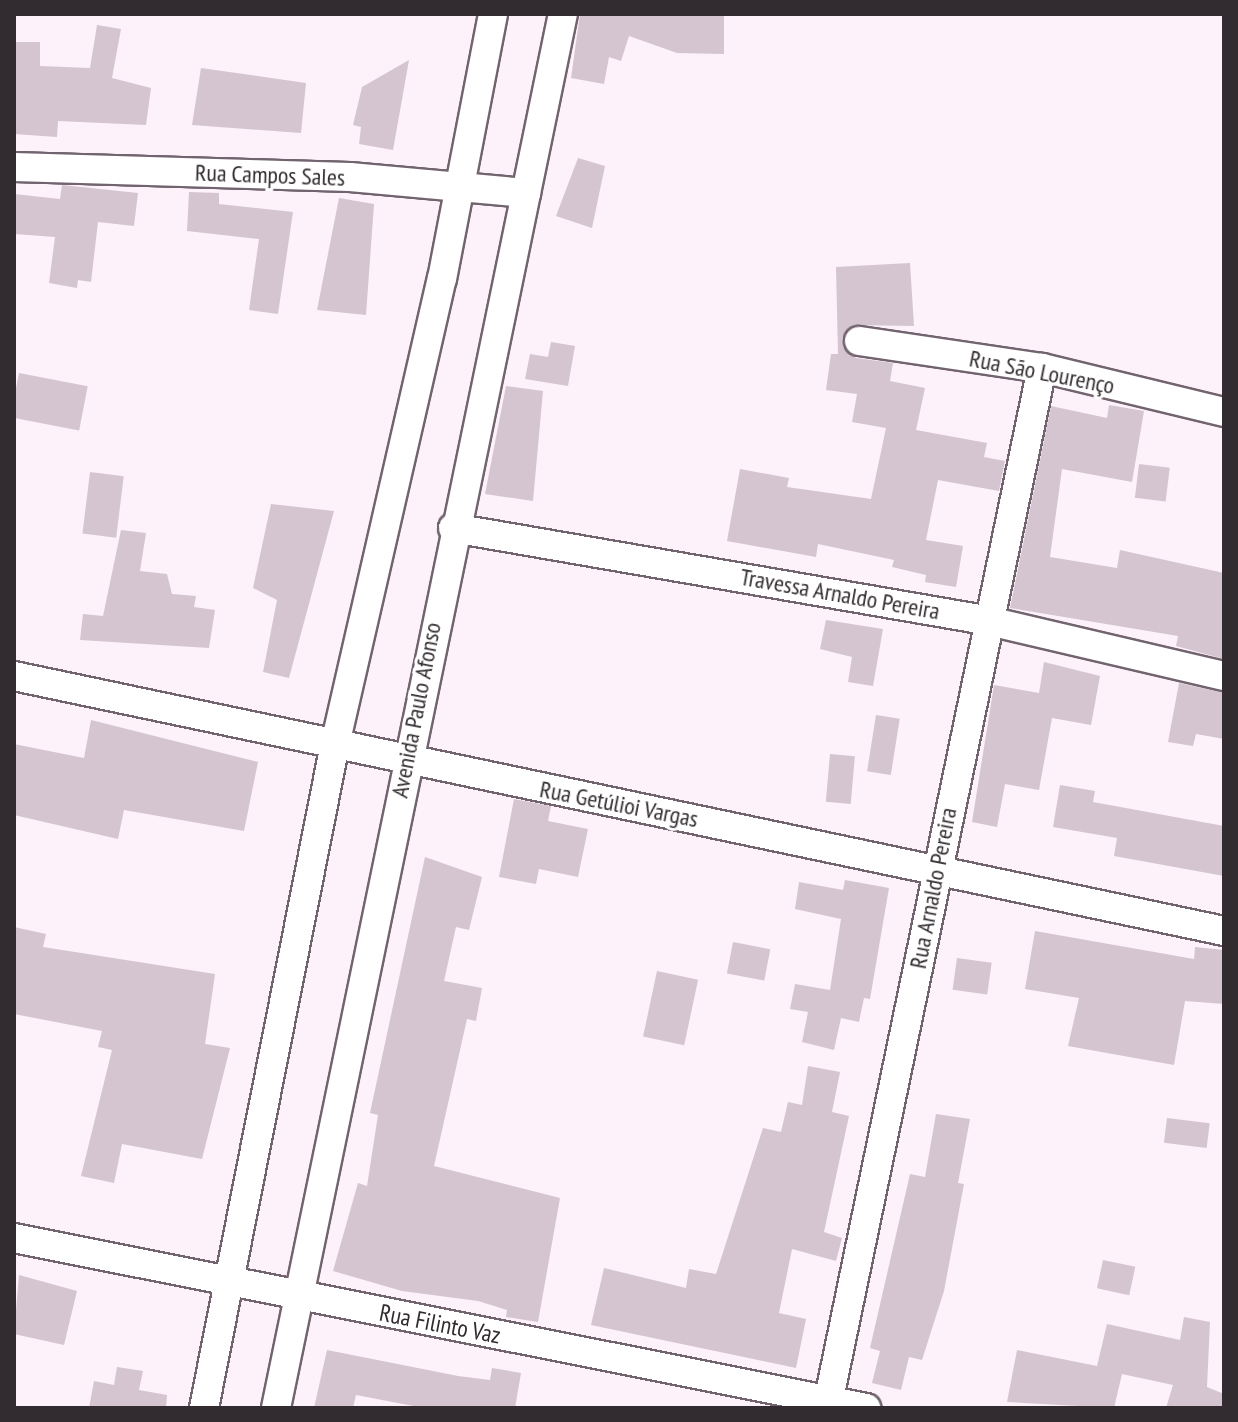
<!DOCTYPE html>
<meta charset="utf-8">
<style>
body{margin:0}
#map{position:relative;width:1238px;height:1422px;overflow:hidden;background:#fdf1fa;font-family:"PT Sans Narrow",sans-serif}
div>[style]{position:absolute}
.building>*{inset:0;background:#d5c5d1;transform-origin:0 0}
.roads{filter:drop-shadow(2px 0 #72646f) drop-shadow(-2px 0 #72646f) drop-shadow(0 2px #72646f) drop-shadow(0 -2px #72646f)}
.minor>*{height:28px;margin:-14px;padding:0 14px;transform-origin:14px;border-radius:14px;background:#fff}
span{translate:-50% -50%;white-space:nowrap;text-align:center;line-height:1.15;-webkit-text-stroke:6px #fff;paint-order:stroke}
.street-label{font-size:24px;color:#322c30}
.frame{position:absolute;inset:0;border:16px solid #322c30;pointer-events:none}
</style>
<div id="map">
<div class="building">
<div style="clip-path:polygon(580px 14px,724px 14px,724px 54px,677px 53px,629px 36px,621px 61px,609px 57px,604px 84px,571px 78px)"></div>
<div style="clip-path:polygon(97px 25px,121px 29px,112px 78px,151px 88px,146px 125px,58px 121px,57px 137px,14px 134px,14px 42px,40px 42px,40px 66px,90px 68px)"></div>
<div style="clip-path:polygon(409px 60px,393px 150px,359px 144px,361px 127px,353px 125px,362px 87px)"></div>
<div style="clip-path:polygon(201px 68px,306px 83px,301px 133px,192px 125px)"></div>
<div style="clip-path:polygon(578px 158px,605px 166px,592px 228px,556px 216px)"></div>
<div style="clip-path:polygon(62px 185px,138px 193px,134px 226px,98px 222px,91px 282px,78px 280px,77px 288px,49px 283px,55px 237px,14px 234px,14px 194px,60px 199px)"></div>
<div style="clip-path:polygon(189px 192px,219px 193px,219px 204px,293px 212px,278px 314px,249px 310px,259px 239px,187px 231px)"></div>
<div style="clip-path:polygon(339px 198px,374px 204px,366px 315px,317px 310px)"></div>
<div style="clip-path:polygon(910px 263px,914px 326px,854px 325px,843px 346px,856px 358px,893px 363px,890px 381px,925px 388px,916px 430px,987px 443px,984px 457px,1005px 461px,999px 491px,938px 480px,926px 540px,963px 546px,956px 587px,925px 582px,926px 575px,892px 567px,894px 560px,818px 544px,816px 557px,727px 541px,740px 469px,789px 478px,787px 487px,871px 499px,886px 428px,852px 422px,857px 394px,826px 390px,831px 354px,838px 354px,836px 267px)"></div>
<div style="clip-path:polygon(551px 342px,575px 346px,568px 386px,525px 379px,530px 354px,548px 357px)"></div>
<div style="left:19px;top:373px;width:70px;height:45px;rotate:11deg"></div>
<div style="clip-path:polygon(506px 386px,543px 391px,533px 501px,485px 494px)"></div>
<div style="clip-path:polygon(1109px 405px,1144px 411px,1132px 482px,1062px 469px,1050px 557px,1117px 568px,1120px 550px,1224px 573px,1224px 659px,1176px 646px,1178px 636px,1010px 608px,1051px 406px,1107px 418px)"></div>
<div style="left:1139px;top:464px;width:31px;height:34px;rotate:7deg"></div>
<div style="left:90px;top:472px;width:34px;height:62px;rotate:7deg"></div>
<div style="clip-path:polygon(271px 504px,334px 511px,289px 678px,263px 672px,277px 600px,253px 588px)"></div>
<div style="clip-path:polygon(121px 530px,146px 533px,140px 571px,167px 574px,172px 594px,196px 596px,194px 607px,215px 610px,209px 648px,80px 640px,83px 614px,103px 616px)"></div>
<div style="clip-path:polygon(826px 620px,883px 629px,873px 686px,848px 682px,852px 657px,820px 649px)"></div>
<div style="clip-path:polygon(1044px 662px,1100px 676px,1091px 725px,1052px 718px,1039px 790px,1005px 784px,997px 827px,972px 822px,994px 685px,1039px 693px)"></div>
<div style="clip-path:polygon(1179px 683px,1224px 693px,1224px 739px,1196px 734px,1193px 746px,1168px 742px)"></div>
<div style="left:876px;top:715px;width:24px;height:57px;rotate:9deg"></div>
<div style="clip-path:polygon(91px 720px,258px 762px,244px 831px,124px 810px,118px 839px,14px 815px,14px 744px,84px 758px)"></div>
<div style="left:830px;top:754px;width:25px;height:48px;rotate:5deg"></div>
<div style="clip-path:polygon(1060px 785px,1095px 791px,1093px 802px,1224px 826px,1224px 876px,1114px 856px,1117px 838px,1053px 827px)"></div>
<div style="clip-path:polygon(514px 799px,551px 806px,548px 821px,588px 829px,578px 877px,539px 869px,536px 884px,499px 877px)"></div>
<div style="clip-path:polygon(425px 857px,482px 877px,469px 930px,456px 927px,444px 981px,482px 988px,476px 1021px,467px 1019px,434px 1166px,560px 1198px,538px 1322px,506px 1317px,507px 1310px,478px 1301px,402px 1291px,333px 1271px,358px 1183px,367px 1186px,378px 1115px,370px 1113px)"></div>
<div style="clip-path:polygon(845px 880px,889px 888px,870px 999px,864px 998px,859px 1022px,841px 1018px,834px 1050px,802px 1042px,808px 1012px,790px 1009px,795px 984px,830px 990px,841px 919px,795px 909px,799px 882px,843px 890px)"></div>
<div style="clip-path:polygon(14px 927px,46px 934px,43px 947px,215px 974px,205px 1044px,230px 1048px,202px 1159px,122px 1144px,114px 1183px,81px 1176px,112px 1050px,98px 1047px,102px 1031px,14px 1014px)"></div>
<div style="clip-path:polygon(1035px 931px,1194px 959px,1195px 947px,1224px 950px,1224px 1004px,1185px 1001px,1174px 1065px,1068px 1046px,1079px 998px,1025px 989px)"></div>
<div style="left:733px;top:942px;width:38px;height:32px;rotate:11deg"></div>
<div style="left:957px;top:958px;width:35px;height:32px;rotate:8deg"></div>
<div style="left:657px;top:971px;width:42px;height:67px;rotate:12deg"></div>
<div style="clip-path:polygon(808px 1066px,840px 1072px,832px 1112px,849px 1116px,824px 1232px,842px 1238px,836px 1261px,792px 1249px,779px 1313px,806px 1319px,796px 1368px,591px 1325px,604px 1268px,686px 1288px,689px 1269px,716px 1274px,763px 1128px,781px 1132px,788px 1102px,802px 1105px)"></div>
<div style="clip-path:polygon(936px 1114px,970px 1119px,958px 1183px,964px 1184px,944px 1291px,922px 1360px,909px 1357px,901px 1390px,872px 1383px,880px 1351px,870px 1348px,910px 1174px,925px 1177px)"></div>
<div style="left:1167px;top:1118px;width:43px;height:25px;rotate:7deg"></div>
<div style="left:1103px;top:1260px;width:33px;height:29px;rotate:12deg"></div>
<div style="clip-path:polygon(19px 1275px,77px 1291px,64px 1345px,14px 1334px)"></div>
<div style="clip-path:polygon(1184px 1317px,1210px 1322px,1207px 1387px,1224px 1394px,1224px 1408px,1166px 1408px,1173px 1385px,1122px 1374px,1114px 1408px,1007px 1402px,1017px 1350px,1097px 1366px,1107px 1324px,1180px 1340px)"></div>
<div style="clip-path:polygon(327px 1350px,458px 1376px,490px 1380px,492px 1368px,521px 1373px,515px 1408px,424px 1408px,356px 1395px,353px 1408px,314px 1408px)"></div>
<div style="clip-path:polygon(117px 1367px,143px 1371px,139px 1390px,167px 1395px,166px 1408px,89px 1408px,94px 1381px,114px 1385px)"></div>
</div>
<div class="roads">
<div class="minor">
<div style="left:14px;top:167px;width:336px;rotate:1.7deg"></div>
<div style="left:350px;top:177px;width:177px;rotate:5.2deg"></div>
<div style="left:859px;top:341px;width:185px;rotate:8.4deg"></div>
<div style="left:1042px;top:368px;width:187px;rotate:13.6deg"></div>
<div style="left:453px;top:528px;width:540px;rotate:9.81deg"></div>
<div style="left:985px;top:620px;width:245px;rotate:13.2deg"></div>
<div style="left:14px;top:676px;width:1237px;rotate:11.9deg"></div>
<div style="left:14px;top:1238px;width:869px;rotate:11.28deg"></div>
<div style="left:204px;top:1408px;width:672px;rotate:-78.84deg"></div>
<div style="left:334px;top:749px;width:482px;rotate:-77.1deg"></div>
<div style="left:442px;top:279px;width:270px;rotate:-79.1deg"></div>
<div style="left:276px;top:1408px;width:1423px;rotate:-78.37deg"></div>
<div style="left:827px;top:1408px;width:1062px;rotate:-78.32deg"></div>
</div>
</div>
<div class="street-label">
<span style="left:270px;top:175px;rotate:2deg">Rua Campos Sales</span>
<span style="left:1042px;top:372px;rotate:11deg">Rua São Lourenço</span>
<span style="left:840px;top:594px;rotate:10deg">Travessa Arnaldo Pereira</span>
<span style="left:416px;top:710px;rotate:-79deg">Avenida Paulo Afonso</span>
<span style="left:619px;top:804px;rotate:11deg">Rua Getúlioi Vargas</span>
<span style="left:933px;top:888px;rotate:-79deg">Rua Arnaldo Pereira</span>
<span style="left:440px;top:1324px;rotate:11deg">Rua Filinto Vaz</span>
</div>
<div class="frame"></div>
</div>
